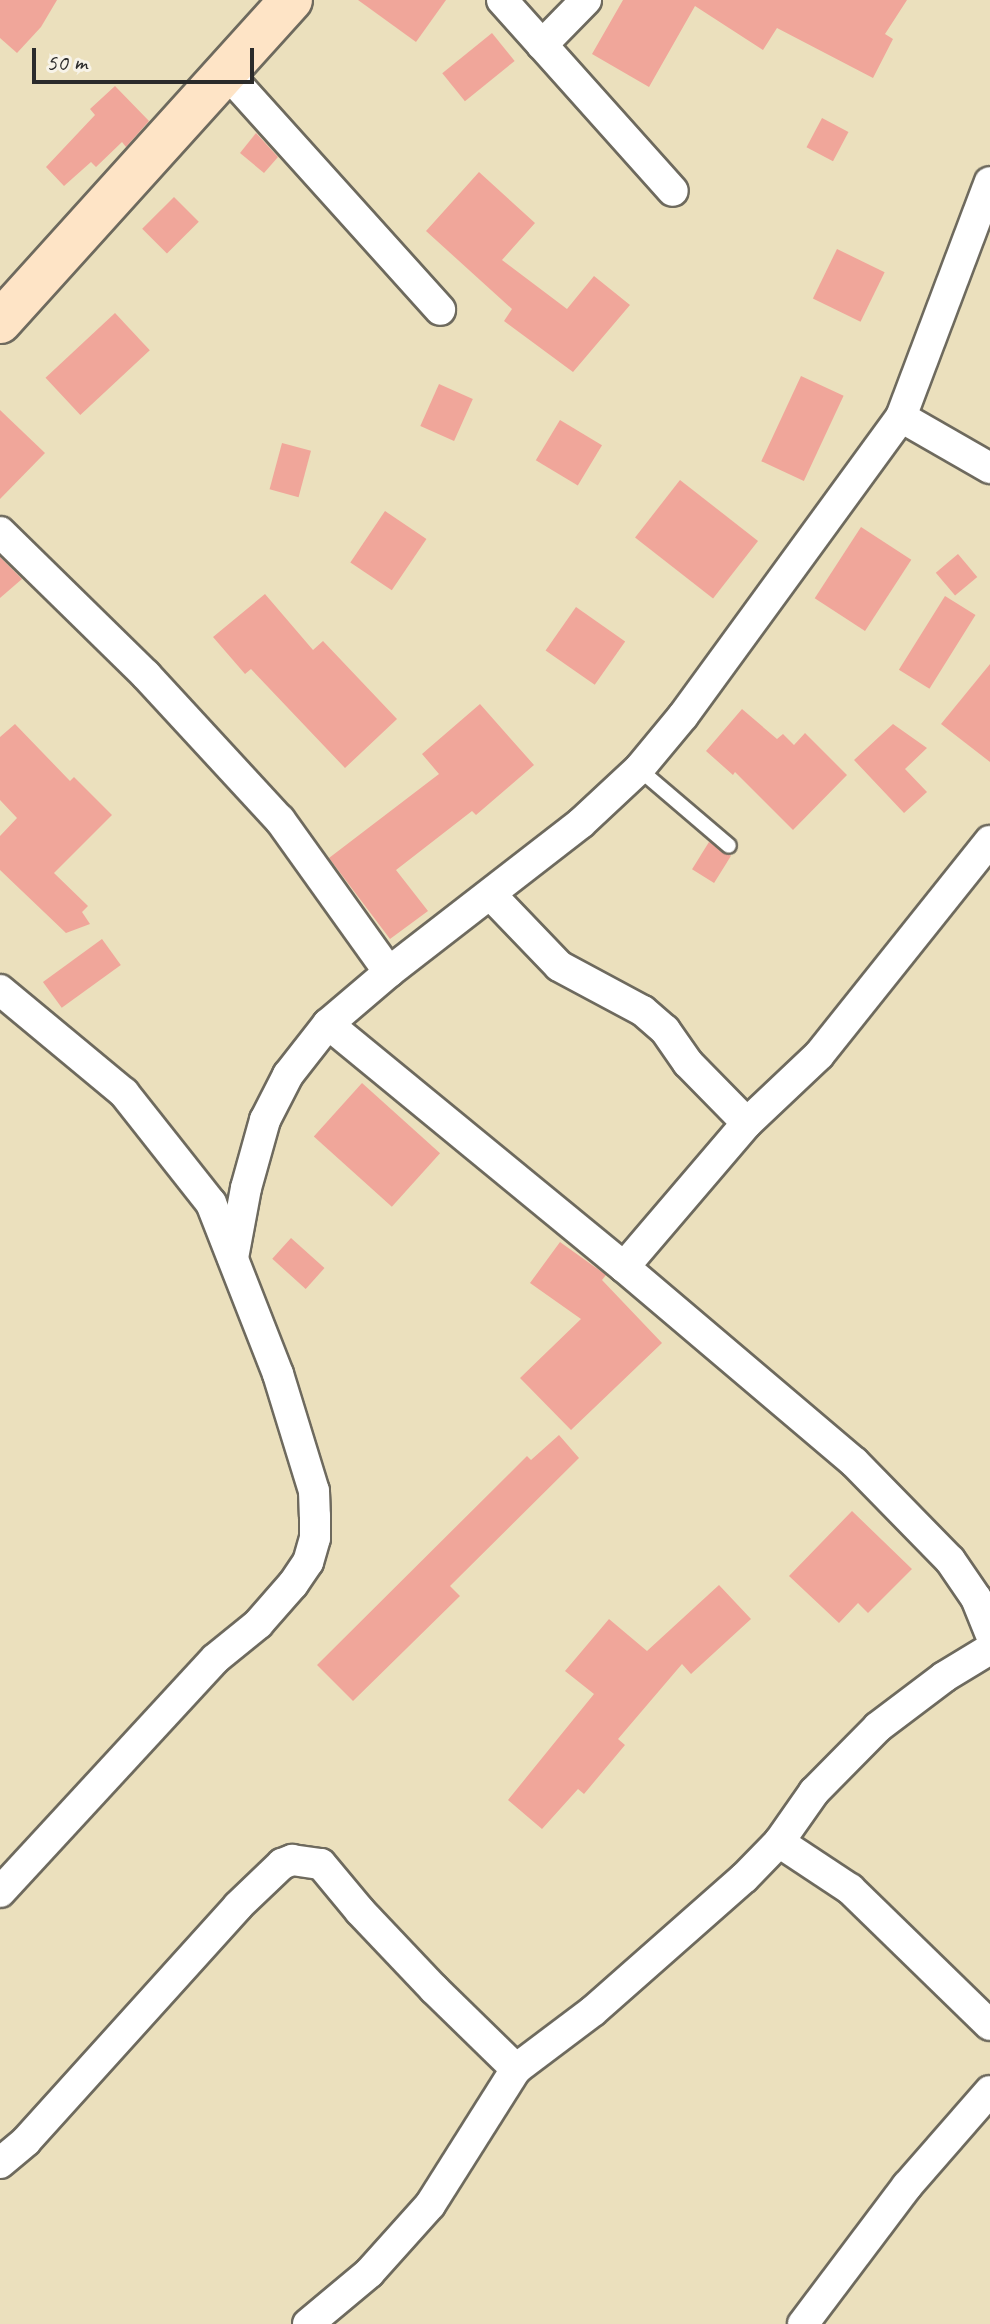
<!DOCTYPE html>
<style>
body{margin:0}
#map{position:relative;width:990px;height:2324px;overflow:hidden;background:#ebe0bd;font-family:Caveat,sans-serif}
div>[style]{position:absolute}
.building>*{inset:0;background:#f0a69a;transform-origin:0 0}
.roads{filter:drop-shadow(2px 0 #6e6a5e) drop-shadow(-2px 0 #6e6a5e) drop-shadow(0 2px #6e6a5e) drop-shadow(0 -2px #6e6a5e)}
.lane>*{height:14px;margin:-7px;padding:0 7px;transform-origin:7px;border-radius:7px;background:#fff}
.street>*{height:30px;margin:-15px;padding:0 15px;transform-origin:15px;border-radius:15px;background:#fff}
.secondary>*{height:42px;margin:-21px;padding:0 21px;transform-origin:21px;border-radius:21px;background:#fee4c6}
span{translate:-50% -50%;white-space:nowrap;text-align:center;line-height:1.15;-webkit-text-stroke:7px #f7f3e8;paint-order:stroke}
.scale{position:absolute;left:32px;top:48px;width:222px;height:36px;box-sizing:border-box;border:4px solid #2b2b2b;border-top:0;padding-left:10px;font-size:24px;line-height:28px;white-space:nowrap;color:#2b2b2b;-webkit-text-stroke:6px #f7f3e8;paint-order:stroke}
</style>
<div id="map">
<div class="building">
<div style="clip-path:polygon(0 0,57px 0,41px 27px,17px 53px,0 38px)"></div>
<div style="clip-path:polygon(358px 0,446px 0,416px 42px)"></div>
<div style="clip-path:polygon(623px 0,907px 0,885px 34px,893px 39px,873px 78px,777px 28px,763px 50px,695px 6px,649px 87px,592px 54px)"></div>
<div style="left:492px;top:33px;width:36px;height:64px;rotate:51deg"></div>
<div style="clip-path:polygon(115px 86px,149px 121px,126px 147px,122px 142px,96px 167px,91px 162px,64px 186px,46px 167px,95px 115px,90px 109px)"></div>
<div style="left:822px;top:118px;width:30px;height:33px;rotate:28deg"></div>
<div style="clip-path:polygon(256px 133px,278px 157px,264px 173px,240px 153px)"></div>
<div style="clip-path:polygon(479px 172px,535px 223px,502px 260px,567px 309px,594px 276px,630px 305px,573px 372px,504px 321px,512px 309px,426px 231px)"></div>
<div style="left:174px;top:197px;width:35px;height:45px;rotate:45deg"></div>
<div style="left:837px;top:249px;width:53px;height:55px;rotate:26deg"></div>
<div style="left:115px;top:313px;width:51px;height:95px;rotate:47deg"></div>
<div style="left:801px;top:376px;width:47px;height:94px;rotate:25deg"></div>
<div style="left:439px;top:384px;width:37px;height:46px;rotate:24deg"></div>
<div style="clip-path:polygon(0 410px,45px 453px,0 499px)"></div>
<div style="left:560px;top:420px;width:49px;height:47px;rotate:31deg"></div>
<div style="left:282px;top:443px;width:30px;height:48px;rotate:15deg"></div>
<div style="left:680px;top:480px;width:99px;height:73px;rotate:38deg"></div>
<div style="left:385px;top:511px;width:50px;height:62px;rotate:34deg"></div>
<div style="left:861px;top:527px;width:60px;height:85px;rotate:33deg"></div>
<div style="left:958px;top:554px;width:30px;height:29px;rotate:50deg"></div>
<div style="clip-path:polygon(0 557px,22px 579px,0 598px)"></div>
<div style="clip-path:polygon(265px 594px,313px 650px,323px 641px,397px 719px,345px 768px,251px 669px,245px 674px,213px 637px)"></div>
<div style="left:945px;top:596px;width:36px;height:87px;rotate:32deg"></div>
<div style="left:576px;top:607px;width:60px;height:53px;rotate:35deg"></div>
<div style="clip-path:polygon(990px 664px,990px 762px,941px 724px)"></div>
<div style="clip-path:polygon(480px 704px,534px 765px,476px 815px,472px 811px,396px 870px,428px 911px,390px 939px,329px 858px,439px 774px,422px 754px)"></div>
<div style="clip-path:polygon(742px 709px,777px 739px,783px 734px,794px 745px,805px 733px,847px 775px,793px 830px,735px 772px,733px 775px,706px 751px)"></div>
<div style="clip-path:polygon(15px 724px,70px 781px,74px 777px,112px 815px,54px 873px,88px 906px,82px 912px,90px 924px,66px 933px,0 870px,0 836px,17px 818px,0 800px,0 737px)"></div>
<div style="clip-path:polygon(893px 724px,927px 748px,905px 769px,927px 792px,904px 813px,854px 760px)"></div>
<div style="left:709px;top:842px;width:26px;height:32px;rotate:32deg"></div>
<div style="left:102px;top:939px;width:32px;height:73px;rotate:54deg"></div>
<div style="left:362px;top:1083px;width:105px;height:72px;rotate:42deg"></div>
<div style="left:291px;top:1238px;width:45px;height:28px;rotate:42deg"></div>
<div style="clip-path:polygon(560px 1242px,606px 1275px,602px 1280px,662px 1343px,571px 1430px,520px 1378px,581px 1319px,530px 1283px)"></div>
<div style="clip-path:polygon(559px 1435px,579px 1458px,450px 1586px,460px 1596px,353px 1701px,317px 1665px,527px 1456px,531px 1460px)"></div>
<div style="clip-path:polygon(852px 1511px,912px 1569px,868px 1613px,858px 1603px,839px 1623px,789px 1576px)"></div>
<div style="clip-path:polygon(719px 1585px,751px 1619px,691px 1674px,682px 1664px,618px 1739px,625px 1745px,584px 1794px,578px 1789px,542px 1829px,508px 1800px,594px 1694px,565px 1671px,609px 1619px,647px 1651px)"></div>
</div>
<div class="roads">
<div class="lane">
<div style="left:639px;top:769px;width:118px;rotate:40.5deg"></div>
</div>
<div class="street">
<div style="left:502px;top:0;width:256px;rotate:48.2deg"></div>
<div style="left:542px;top:45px;width:63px;rotate:-45.6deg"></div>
<div style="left:226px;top:72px;width:320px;rotate:48deg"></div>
<div style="left:901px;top:417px;width:103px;rotate:29.8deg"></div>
<div style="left:0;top:532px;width:204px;rotate:44.4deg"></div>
<div style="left:146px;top:675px;width:197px;rotate:47.3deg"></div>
<div style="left:280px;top:820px;width:187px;rotate:54.4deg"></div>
<div style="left:491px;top:895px;width:98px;rotate:46.2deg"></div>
<div style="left:559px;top:966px;width:95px;rotate:28.2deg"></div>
<div style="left:643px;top:1011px;width:29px;rotate:41deg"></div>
<div style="left:665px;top:1030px;width:40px;rotate:55.1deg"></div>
<div style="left:688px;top:1063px;width:84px;rotate:45.5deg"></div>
<div style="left:747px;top:1123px;width:99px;rotate:-43.4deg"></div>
<div style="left:819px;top:1055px;width:274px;rotate:-51.4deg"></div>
<div style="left:0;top:990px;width:161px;rotate:39.7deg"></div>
<div style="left:124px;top:1093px;width:140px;rotate:51.7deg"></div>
<div style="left:211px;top:1203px;width:184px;rotate:68.6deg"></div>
<div style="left:278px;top:1374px;width:122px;rotate:72.9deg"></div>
<div style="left:314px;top:1491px;width:25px;rotate:88deg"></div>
<div style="left:315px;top:1516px;width:22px;rotate:90deg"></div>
<div style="left:315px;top:1538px;width:25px;rotate:106deg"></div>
<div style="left:308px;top:1562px;width:27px;rotate:124deg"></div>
<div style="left:293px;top:1584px;width:53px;rotate:131.2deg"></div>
<div style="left:258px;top:1624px;width:55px;rotate:140.9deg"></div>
<div style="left:215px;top:1659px;width:317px;rotate:132.7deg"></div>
<div style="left:328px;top:1024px;width:383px;rotate:39.4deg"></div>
<div style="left:624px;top:1267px;width:302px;rotate:40.3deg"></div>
<div style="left:854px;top:1462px;width:137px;rotate:45.6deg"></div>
<div style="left:950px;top:1560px;width:46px;rotate:55.6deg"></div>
<div style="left:976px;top:1598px;width:38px;rotate:68deg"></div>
<div style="left:233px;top:1258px;width:71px;rotate:-79.5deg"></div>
<div style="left:246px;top:1188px;width:71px;rotate:-74.4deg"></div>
<div style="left:265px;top:1120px;width:51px;rotate:-62.9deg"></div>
<div style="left:288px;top:1075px;width:65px;rotate:-51.9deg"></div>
<div style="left:328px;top:1024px;width:80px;rotate:-40.4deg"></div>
<div style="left:389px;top:972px;width:243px;rotate:-37.8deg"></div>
<div style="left:581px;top:823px;width:79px;rotate:-43deg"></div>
<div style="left:639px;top:769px;width:69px;rotate:-50.3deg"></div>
<div style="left:683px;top:716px;width:370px;rotate:-53.9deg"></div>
<div style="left:901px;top:417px;width:251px;rotate:-69.3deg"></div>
<div style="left:624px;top:1267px;width:189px;rotate:-49.5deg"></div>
<div style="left:779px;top:1842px;width:85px;rotate:33.5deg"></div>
<div style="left:850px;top:1889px;width:195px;rotate:44.2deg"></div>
<div style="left:0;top:2163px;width:34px;rotate:-40deg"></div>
<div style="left:26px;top:2141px;width:316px;rotate:-47.9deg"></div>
<div style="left:238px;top:1906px;width:61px;rotate:-43.7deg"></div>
<div style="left:282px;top:1864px;width:11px;rotate:-22deg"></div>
<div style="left:292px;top:1860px;width:29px;rotate:8deg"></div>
<div style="left:321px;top:1864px;width:61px;rotate:50.3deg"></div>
<div style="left:360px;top:1911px;width:108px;rotate:46.5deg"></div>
<div style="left:434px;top:1989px;width:115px;rotate:44.3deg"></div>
<div style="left:308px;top:2324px;width:80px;rotate:-39.9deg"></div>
<div style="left:369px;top:2273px;width:91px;rotate:-48.1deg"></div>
<div style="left:430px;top:2205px;width:161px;rotate:-57.7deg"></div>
<div style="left:516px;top:2069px;width:96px;rotate:-37deg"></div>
<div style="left:593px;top:2011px;width:201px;rotate:-41.4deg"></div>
<div style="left:744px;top:1878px;width:50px;rotate:-45.8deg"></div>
<div style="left:779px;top:1842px;width:61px;rotate:-55deg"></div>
<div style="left:814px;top:1792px;width:91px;rotate:-45.4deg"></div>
<div style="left:878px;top:1727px;width:83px;rotate:-37.1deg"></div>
<div style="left:944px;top:1677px;width:54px;rotate:-31.3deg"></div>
<div style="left:803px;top:2324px;width:173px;rotate:-53deg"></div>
<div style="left:907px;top:2186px;width:126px;rotate:-48.9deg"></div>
</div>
<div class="secondary">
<div style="left:0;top:322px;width:434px;rotate:-47.9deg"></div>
</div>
</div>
<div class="scale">50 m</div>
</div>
